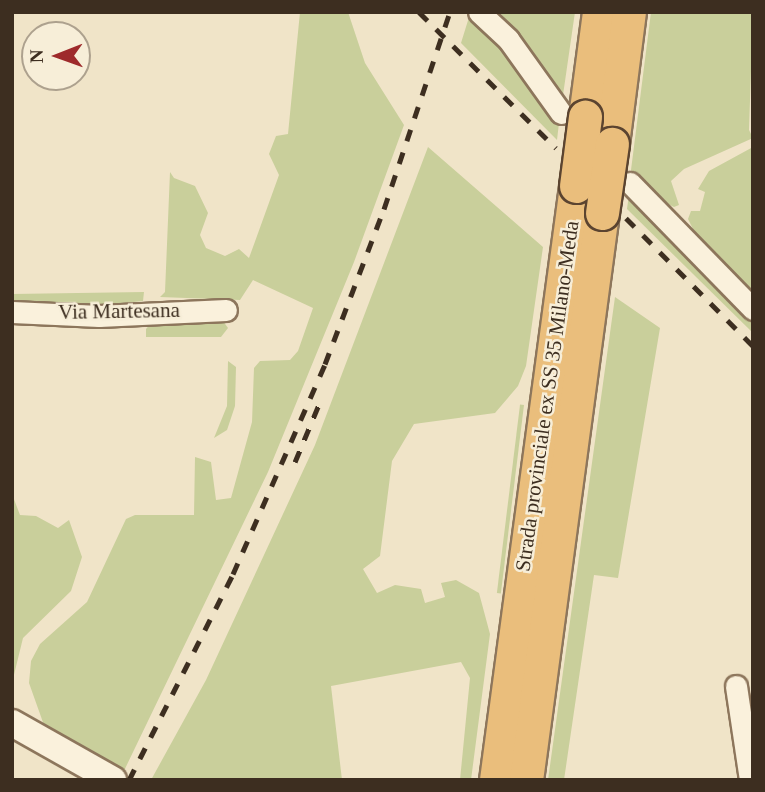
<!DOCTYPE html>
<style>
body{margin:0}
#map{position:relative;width:765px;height:792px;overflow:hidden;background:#f0e4c8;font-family:Georgia,serif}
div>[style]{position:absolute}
.green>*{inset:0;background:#c9cf9b;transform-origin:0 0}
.roads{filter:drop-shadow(2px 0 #8d765c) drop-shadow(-2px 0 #8d765c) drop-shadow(0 2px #8d765c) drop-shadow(0 -2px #8d765c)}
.minor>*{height:21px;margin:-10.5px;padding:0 10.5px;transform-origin:10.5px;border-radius:10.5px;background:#faf1dc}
.tertiary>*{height:26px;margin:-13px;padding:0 13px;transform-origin:13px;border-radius:13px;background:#faf1dc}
.trunk>*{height:33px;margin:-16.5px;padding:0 16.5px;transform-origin:16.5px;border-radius:16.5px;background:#eabe7c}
.rail>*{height:5px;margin-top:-2.5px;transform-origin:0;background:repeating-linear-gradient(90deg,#3d2e20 0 12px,transparent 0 24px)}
.bridges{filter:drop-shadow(2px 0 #5b4430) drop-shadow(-2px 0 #5b4430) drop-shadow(0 2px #5b4430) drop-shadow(0 -2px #5b4430)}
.trunk-bridge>*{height:33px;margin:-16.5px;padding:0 16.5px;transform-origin:16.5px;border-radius:16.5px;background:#eabe7c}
span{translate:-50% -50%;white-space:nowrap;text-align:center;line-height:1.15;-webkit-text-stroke:5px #f7eed8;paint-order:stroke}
.street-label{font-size:21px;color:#3d2e20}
.frame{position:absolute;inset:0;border:14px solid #3d2e20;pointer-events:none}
.north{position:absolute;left:21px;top:21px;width:70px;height:70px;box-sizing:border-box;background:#f7eed8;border:2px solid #ada18e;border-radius:50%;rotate:269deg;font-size:19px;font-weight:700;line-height:28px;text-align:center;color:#3d2e20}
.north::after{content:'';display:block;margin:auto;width:24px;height:32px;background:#9e2a2b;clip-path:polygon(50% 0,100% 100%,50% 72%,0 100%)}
</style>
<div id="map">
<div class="green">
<div style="clip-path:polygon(300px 12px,348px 12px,365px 63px,404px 125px,354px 262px,268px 472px,121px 777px,45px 728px,29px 683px,31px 661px,40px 644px,87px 602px,126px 519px,135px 515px,194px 515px,195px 457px,211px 462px,216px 500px,231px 498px,252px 422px,254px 368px,260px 361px,290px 360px,298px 351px,313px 308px,253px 280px,240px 300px,160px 297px,165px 292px,170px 172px,174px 178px,195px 186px,208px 213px,200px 235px,206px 248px,225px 256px,239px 249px,249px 258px,279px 175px,269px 154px,276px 136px,288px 134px)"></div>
<div style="clip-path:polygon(499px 12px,575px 12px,563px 95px,523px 38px)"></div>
<div style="clip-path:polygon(651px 12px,753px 12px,749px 130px,753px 138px,684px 169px,671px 181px,679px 205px,674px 207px,662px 201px,631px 170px)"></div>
<div style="clip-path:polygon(470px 14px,507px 53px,527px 85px,559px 123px,557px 140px,461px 43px)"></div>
<div style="clip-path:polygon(428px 147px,543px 247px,526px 366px,518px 386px,495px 413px,414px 424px,392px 461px,380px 556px,363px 569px,377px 593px,395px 585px,421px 589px,425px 603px,445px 597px,441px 583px,456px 580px,479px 593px,490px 634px,471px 780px,460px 780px,470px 678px,461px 662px,331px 686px,342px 780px,151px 780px,206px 680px,315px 445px)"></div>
<div style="clip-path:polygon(753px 147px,753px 296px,697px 237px,688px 219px,691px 211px,700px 211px,705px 192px,698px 189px,709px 171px)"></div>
<div style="clip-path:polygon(629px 194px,753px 320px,753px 333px,627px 209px)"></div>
<div style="clip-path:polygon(144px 292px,143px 301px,103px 305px,12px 301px,12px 294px)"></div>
<div style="clip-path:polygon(615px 297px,660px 328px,618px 578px,594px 575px,564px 780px,548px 780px)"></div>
<div style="clip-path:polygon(154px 320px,223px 321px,228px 328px,221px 337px,146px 337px,146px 329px)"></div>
<div style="clip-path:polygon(228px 361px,236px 367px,235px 406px,227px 430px,214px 438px,227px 406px)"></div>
<div style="left:524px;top:405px;width:190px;height:4px;rotate:97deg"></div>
<div style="clip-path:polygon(12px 494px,20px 515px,36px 516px,58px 528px,69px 520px,82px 557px,71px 591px,23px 638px,12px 683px)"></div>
</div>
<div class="roads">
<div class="minor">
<div style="left:479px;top:12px;width:40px;rotate:43deg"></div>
<div style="left:508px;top:39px;width:91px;rotate:54.4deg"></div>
<div style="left:630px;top:183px;width:176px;rotate:45.7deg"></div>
<div style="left:12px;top:312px;width:87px;rotate:2.6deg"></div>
<div style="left:99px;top:316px;width:127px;rotate:-2.7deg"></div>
<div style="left:736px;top:686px;width:95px;rotate:81.5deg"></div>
</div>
<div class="tertiary">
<div style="left:12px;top:723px;width:116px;rotate:29.4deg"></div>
</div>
<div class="trunk">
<div style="left:585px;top:117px;width:106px;rotate:-82.4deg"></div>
<div style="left:612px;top:144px;width:133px;rotate:-82.7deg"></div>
<div style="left:496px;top:780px;width:599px;rotate:-82.33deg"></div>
<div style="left:526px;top:780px;width:572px;rotate:-82.37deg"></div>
</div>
</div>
<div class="rail">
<div style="left:419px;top:12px;width:193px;rotate:44.8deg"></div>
<div style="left:626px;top:218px;width:180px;rotate:45.2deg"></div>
<div style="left:295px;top:462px;width:70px;rotate:-67.4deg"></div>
<div style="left:129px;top:780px;width:231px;rotate:-63.2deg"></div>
<div style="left:233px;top:574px;width:229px;rotate:-66.3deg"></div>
<div style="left:325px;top:364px;width:166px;rotate:-69.2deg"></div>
<div style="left:384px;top:209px;width:208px;rotate:-71.5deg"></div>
</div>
<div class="bridges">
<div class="trunk-bridge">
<div style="left:576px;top:186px;width:70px;rotate:-82.6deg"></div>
<div style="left:602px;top:213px;width:70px;rotate:-81.8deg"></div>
</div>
</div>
<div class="street-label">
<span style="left:119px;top:311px;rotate:-1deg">Via Martesana</span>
<span style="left:547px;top:396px;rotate:-82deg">Strada provinciale ex SS 35 Milano-Meda</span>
</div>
<div class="frame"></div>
<div class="north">N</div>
</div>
